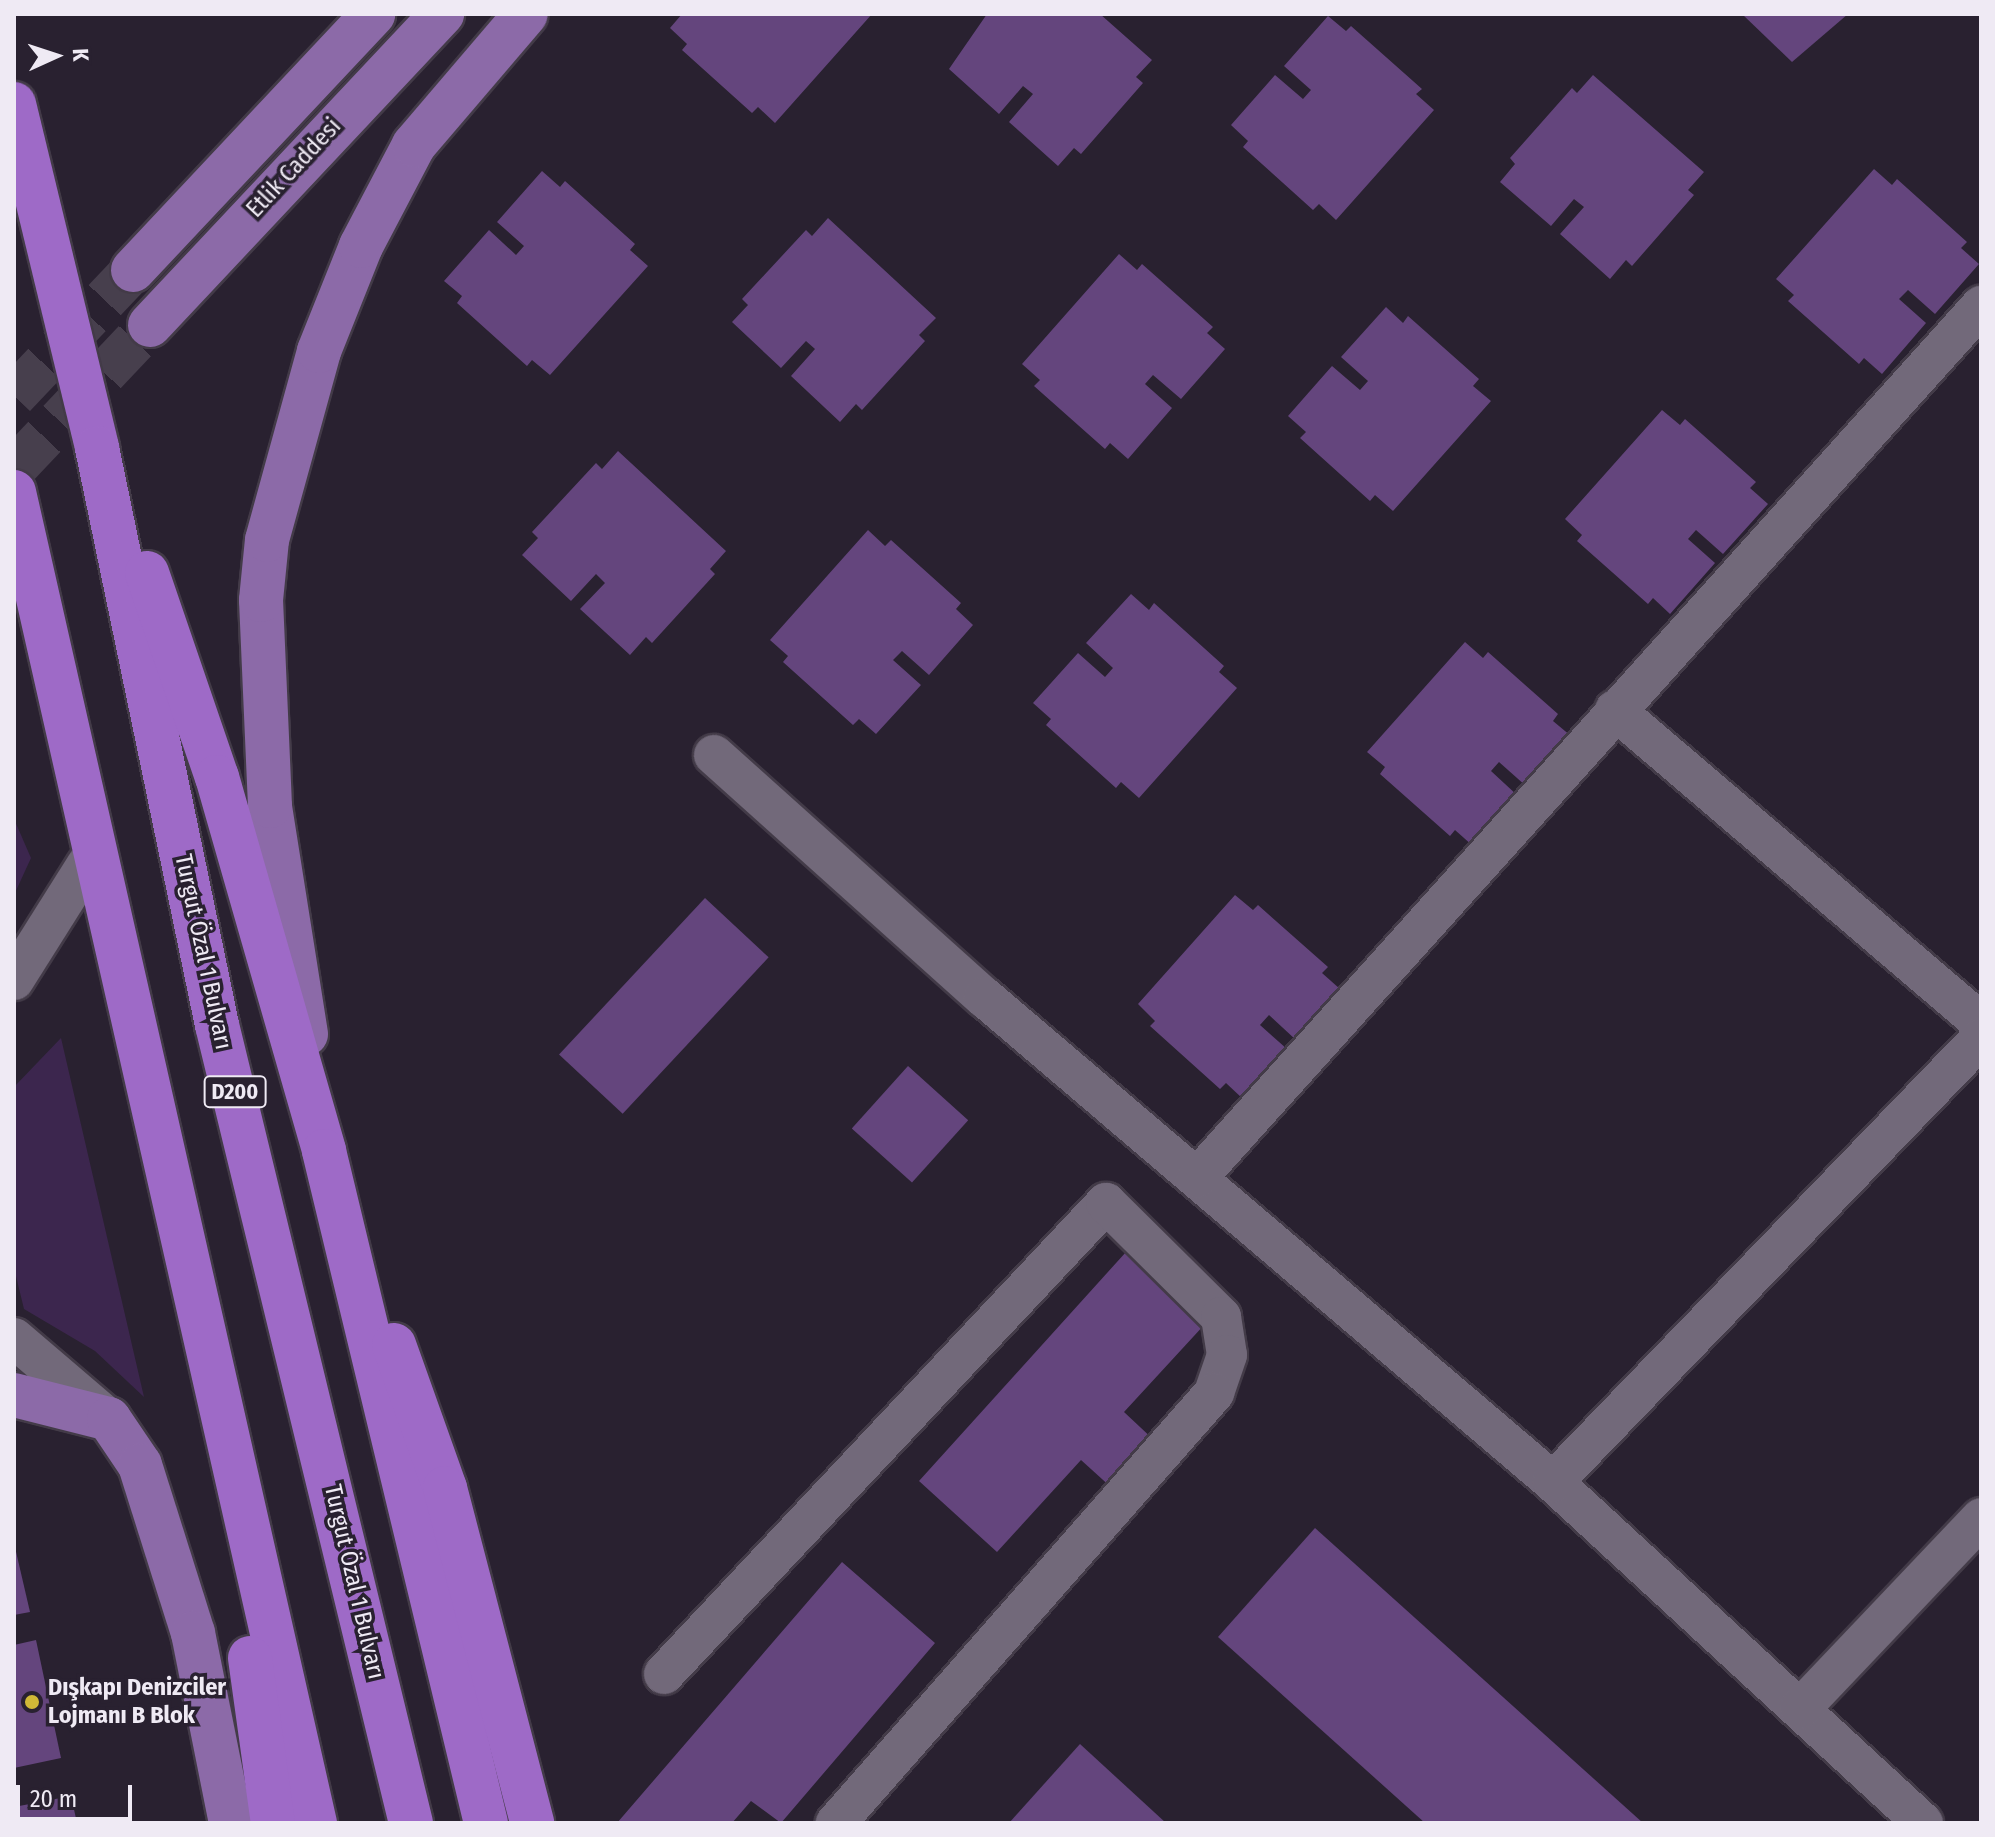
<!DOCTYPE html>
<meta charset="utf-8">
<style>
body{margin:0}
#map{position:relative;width:1995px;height:1837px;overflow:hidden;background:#292130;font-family:"Fira Sans Condensed",sans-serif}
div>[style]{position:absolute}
.green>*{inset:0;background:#3c264e}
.building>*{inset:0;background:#64457d;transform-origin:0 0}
.major-tunnel>*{height:44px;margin-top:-22px;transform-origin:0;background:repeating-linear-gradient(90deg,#473f4d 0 44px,transparent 0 66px)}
.roads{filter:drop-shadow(2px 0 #433b48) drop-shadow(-2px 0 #433b48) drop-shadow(0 2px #433b48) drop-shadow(0 -2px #433b48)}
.minor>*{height:40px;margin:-20px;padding:0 20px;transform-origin:20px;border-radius:20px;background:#72697a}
.major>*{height:44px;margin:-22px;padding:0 22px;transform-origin:22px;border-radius:22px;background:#8c6aa8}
.highway>*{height:44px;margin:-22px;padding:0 22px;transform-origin:22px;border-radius:22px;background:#9e6ac7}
.dots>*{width:22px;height:22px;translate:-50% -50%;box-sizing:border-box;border:4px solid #292130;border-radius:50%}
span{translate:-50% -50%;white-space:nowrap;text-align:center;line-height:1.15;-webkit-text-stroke:7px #292130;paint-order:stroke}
.shield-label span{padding:2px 6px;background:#292130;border:2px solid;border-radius:6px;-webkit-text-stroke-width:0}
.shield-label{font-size:22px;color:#efeaf4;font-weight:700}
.street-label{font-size:24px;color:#efeaf4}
.poi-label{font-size:24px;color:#efeaf4;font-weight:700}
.left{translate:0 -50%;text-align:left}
.frame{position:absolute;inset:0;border:16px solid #efeaf4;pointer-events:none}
.north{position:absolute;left:16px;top:16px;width:80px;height:80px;-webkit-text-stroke:6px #292130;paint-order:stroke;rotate:87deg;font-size:22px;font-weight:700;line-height:32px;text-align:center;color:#efeaf4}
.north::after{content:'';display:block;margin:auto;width:28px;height:36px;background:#efeaf4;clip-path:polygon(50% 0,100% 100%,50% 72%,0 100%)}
.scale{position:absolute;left:16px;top:1785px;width:116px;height:36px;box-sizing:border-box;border:4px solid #efeaf4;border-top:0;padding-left:10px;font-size:24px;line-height:28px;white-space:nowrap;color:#efeaf4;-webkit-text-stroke:6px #292130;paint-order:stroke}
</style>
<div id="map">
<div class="green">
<div style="clip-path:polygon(14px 819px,31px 858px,14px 895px)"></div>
<div style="clip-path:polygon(61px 1038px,144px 1397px,95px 1351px,24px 1309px,14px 1268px,14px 1087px)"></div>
</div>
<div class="building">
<div style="clip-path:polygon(682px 14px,872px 14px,775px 123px,758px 107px,752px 113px,682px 50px,687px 44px,670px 28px)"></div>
<div style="clip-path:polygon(987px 14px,1100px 14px,1152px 60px,1136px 77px,1143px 83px,1081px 154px,1074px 148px,1058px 166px,1009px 122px,1033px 94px,1023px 86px,999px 114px,949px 69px)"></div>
<div style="clip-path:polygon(1742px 14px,1848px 14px,1792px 62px)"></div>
<div style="clip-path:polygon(1328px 16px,1346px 31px,1351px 26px,1422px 89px,1416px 94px,1434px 110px,1336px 220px,1319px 204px,1313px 210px,1243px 147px,1248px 141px,1231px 125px,1275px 75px,1303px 99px,1311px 90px,1284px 66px)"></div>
<div style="clip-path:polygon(1593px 75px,1704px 172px,1688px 190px,1694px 195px,1632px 266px,1626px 260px,1610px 279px,1560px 234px,1584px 207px,1574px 199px,1551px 226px,1500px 182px,1515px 164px,1510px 158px,1572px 88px,1577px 93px)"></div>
<div style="clip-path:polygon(1874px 169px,1892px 185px,1897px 179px,1967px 242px,1961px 248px,1979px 264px,1935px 314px,1908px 290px,1899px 299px,1926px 323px,1882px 374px,1864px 358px,1859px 364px,1788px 301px,1794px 295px,1776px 279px)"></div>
<div style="clip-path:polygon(542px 171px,560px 187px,565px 181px,635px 244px,630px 250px,648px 266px,550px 375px,532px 360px,527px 366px,457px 303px,462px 296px,444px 281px,489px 230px,516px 255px,524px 246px,497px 222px)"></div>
<div style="clip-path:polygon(828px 218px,936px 318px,919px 335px,925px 341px,862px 410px,856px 404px,840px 422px,791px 376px,815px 349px,806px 341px,781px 368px,732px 322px,748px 305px,742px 299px,806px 230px,812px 236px)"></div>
<div style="clip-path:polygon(1119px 254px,1137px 270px,1142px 264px,1213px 327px,1207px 333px,1225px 349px,1181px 399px,1153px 375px,1145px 384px,1172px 408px,1128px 459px,1110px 443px,1105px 449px,1034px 386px,1040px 380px,1022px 364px)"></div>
<div style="clip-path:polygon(1386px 307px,1403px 323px,1408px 316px,1479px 379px,1473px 386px,1491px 401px,1393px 511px,1375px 495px,1370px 501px,1300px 438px,1306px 432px,1288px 416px,1332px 366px,1360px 390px,1368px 381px,1341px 357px)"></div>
<div style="clip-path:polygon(1662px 410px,1680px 425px,1685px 419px,1756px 482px,1750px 488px,1768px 504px,1723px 554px,1696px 530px,1688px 539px,1715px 563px,1670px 614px,1653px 598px,1648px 604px,1577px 541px,1582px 535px,1565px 519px)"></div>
<div style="clip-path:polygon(618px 451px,726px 551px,710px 569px,715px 574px,652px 643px,646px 637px,630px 655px,580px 609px,605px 583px,596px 574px,571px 601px,522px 555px,538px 538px,532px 532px,596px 463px,602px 469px)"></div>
<div style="clip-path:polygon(868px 530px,885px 546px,891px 540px,961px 603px,956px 609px,973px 625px,929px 675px,902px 651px,893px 660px,921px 685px,876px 734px,859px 719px,853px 725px,783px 662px,788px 656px,770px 640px)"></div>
<div style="clip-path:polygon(1131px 594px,1149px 610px,1154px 603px,1224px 666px,1219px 672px,1237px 688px,1139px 798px,1121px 782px,1116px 788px,1046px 725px,1051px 719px,1033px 703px,1078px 653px,1105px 677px,1113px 668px,1086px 643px)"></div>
<div style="clip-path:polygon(1465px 642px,1483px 658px,1488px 652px,1558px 714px,1553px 721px,1571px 736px,1526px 786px,1499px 762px,1491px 771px,1518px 796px,1473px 846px,1455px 830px,1450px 836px,1380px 774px,1385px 767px,1367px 752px)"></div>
<div style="clip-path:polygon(1235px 895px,1253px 910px,1258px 905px,1328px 967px,1322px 973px,1340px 989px,1296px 1040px,1269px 1015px,1260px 1025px,1287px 1049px,1243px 1099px,1226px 1083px,1220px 1089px,1150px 1026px,1155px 1021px,1138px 1004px)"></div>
<div style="left:705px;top:898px;width:87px;height:214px;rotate:43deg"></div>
<div style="left:908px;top:1066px;width:81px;height:84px;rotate:42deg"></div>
<div style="clip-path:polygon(1126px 1252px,1205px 1324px,1124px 1412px,1156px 1442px,1113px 1489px,1081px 1460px,997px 1552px,919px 1481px)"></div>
<div style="clip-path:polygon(1315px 1528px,1643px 1823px,1425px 1823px,1218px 1637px)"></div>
<div style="clip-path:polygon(14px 1543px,30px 1612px,14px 1615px)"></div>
<div style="clip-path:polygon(842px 1562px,935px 1643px,781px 1823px,751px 1801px,732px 1823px,617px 1823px)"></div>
<div style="clip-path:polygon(36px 1640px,61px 1758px,14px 1768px,14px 1645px)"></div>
<div style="clip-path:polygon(1080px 1744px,1166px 1823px,1009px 1823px)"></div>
<div style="clip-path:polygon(71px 1796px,77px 1823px,14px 1823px,14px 1807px)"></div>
</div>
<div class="major-tunnel">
<div style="left:14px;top:396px;width:173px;rotate:-46.6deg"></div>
<div style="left:14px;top:469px;width:198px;rotate:-46.6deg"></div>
</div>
<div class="roads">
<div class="minor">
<div style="left:1615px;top:710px;width:482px;rotate:40.5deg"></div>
<div style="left:714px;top:755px;width:363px;rotate:41.9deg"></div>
<div style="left:984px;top:997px;width:748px;rotate:40.44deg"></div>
<div style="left:1553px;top:1482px;width:503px;rotate:42.66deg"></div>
<div style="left:14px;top:980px;width:137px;rotate:-57.8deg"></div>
<div style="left:1197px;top:1178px;width:1173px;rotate:-48.04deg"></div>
<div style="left:14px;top:1338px;width:125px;rotate:40.5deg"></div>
<div style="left:1553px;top:1482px;width:617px;rotate:-46.05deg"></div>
<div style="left:664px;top:1674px;width:646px;rotate:-46.82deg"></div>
<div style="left:1106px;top:1203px;width:162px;rotate:44.7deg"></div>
<div style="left:1221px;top:1317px;width:38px;rotate:81deg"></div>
<div style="left:1227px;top:1355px;width:40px;rotate:108.9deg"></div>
<div style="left:1214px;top:1393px;width:573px;rotate:131.32deg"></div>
<div style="left:1800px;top:1709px;width:263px;rotate:-46.5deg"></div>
</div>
<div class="major">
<div style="left:133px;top:270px;width:351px;rotate:-46.8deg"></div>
<div style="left:150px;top:325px;width:427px;rotate:-46.8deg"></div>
<div style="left:306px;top:1034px;width:231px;rotate:-99deg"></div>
<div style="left:270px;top:806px;width:206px;rotate:-92.5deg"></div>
<div style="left:261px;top:600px;width:60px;rotate:-84.3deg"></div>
<div style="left:267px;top:540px;width:196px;rotate:-74.6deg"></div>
<div style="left:319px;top:351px;width:113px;rotate:-68.2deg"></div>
<div style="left:361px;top:246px;width:114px;rotate:-62.3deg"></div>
<div style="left:414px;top:145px;width:172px;rotate:-49.5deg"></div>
<div style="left:14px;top:1395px;width:98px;rotate:14.2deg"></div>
<div style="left:109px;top:1419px;width:55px;rotate:56deg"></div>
<div style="left:140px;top:1465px;width:176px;rotate:72.5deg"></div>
<div style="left:193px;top:1633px;width:194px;rotate:78.7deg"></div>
</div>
<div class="highway">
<div style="left:14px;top:104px;width:354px;rotate:76.4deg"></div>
<div style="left:97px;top:448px;width:589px;rotate:78.25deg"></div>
<div style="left:217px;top:1025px;width:821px;rotate:76.34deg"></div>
<div style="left:14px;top:492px;width:1365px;rotate:77.26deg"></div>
<div style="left:147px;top:573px;width:216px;rotate:71.1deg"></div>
<div style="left:217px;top:777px;width:389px;rotate:74deg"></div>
<div style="left:324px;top:1151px;width:691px;rotate:76.45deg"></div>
<div style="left:394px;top:1345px;width:152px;rotate:70.4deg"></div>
<div style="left:445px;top:1488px;width:346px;rotate:75.4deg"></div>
<div style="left:250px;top:1658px;width:167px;rotate:82.1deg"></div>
</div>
</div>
<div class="dots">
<div style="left:32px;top:1702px;background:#d0b837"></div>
</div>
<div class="shield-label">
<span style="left:235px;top:1092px">D200</span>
</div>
<div class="street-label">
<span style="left:294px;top:168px;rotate:-47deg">Etlik Caddesi</span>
<span style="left:203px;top:952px;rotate:78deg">Turgut Özal 1 Bulvarı</span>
<span style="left:354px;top:1582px;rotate:77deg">Turgut Özal 1 Bulvarı</span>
</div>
<div class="poi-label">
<span class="left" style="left:48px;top:1702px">Dışkapı Denizciler<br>Lojmanı B Blok</span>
</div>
<div class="frame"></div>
<div class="north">K</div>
<div class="scale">20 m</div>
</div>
